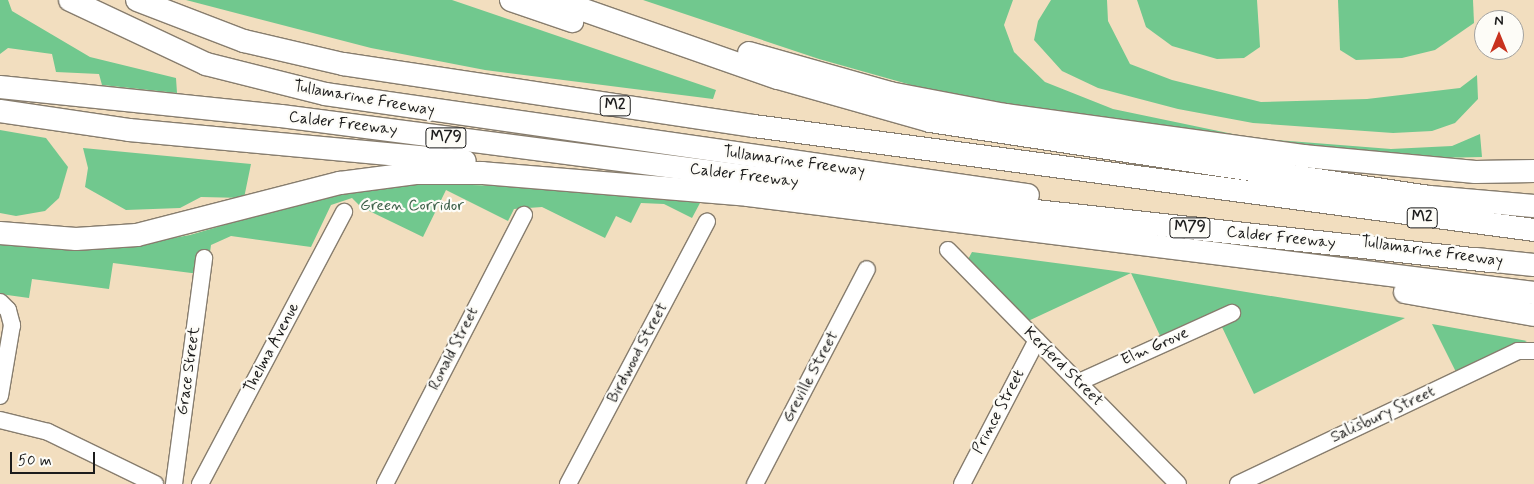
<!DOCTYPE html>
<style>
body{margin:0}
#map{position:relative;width:1534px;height:484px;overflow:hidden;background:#f2debf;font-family:Mynerve,sans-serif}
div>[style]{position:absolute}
.green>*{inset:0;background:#71c88e}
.roads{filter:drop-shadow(1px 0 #877d6e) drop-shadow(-1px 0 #877d6e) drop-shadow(0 1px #877d6e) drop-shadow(0 -1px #877d6e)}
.minor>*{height:16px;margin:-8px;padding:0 8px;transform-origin:8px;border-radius:8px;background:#fff}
.highway>*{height:22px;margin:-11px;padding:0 11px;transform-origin:11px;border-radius:11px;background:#fff}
span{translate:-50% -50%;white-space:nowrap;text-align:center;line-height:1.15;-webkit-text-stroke:4.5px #fdfcf7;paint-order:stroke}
.shield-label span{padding:1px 4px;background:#fdfcf7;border:1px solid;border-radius:4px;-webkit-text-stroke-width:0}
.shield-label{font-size:15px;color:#1c1c1c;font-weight:700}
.street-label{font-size:16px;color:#1c1c1c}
.park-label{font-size:16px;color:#3e614a}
.north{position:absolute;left:1474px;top:10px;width:50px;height:50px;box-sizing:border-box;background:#fdfcf7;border:1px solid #a3a29f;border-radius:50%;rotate:0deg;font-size:14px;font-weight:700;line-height:20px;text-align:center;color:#1c1c1c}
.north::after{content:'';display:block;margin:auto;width:18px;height:22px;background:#c8321e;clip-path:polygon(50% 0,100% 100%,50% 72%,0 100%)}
.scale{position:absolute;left:10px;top:452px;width:85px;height:22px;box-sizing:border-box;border:2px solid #1c1c1c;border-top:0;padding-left:6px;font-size:15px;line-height:18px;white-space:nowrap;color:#1c1c1c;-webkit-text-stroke:4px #fdfcf7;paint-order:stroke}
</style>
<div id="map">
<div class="green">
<div style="clip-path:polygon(0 0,8px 0,12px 11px,90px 57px,176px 78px,177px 93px,102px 85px,99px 74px,56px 72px,52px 54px,8px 48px,0 54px)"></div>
<div style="clip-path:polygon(186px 0,452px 0,716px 90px,713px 99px,485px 70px,371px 48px)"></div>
<div style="clip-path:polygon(643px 0,1013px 0,1004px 25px,1014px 52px,1045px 82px,1113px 109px,1252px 138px,1391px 149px,1452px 146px,1480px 134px,1482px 157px,1435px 158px,1179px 137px,936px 92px,819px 59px)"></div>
<div style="clip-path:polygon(1051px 0,1107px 0,1108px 21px,1130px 64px,1172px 80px,1261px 102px,1367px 99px,1460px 88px,1477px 75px,1478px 99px,1455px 123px,1432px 131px,1393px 133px,1253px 123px,1178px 109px,1098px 88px,1062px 71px,1034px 40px,1038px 21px)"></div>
<div style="clip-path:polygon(1137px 0,1257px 0,1260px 47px,1244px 58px,1217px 59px,1172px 46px,1146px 27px)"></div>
<div style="clip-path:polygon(1338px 0,1473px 0,1474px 23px,1435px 50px,1402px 58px,1356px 60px,1340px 50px)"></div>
<div style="clip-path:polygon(0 130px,46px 138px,68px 167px,59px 198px,45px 211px,16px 216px,0 213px)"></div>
<div style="clip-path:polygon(83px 148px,251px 164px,244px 198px,201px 197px,180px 208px,126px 210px,85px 187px,88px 168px)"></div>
<div style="clip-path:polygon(411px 183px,532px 187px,700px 203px,692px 218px,664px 204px,641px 203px,631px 223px,616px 216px,605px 238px,542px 207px,514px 209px,508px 221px,446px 190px,423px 237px,361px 207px,352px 198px,331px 205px,311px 247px,231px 236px,211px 245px,207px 275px,113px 263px,109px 289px,32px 279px,29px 298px,0 294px,0 242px,118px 248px,190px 235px,317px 198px)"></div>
<div style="clip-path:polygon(972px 252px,1131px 273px,1405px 318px,1254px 394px,1221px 325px,1162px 340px,1131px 273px,1026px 322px,966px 263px)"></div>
<div style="clip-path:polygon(1432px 324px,1527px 341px,1457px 374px)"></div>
</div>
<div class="roads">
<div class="minor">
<div style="left:948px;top:250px;width:328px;rotate:45.5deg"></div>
<div style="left:0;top:302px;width:11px;rotate:45deg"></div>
<div style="left:8px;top:310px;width:16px;rotate:75deg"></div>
<div style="left:12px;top:325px;width:72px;rotate:99.6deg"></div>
<div style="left:1079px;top:382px;width:168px;rotate:-24.3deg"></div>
<div style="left:0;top:420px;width:49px;rotate:14deg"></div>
<div style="left:48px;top:432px;width:119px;rotate:25.9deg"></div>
<div style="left:174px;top:484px;width:228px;rotate:-82.4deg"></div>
<div style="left:200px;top:484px;width:308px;rotate:-62.1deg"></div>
<div style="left:385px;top:484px;width:303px;rotate:-62.7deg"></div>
<div style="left:568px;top:484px;width:297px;rotate:-62.1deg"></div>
<div style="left:755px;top:484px;width:242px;rotate:-62.5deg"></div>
<div style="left:962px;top:484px;width:162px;rotate:-62.5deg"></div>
<div style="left:1238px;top:484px;width:310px;rotate:-25.4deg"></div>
<div style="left:1518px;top:351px;width:16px"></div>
</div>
<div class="highway">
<div style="left:70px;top:0;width:150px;rotate:25.2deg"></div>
<div style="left:206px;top:64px;width:123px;rotate:14.1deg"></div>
<div style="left:325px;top:94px;width:710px;rotate:8.18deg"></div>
<div style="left:137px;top:0;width:115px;rotate:21deg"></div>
<div style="left:244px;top:41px;width:102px;rotate:13.1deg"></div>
<div style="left:343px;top:64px;width:416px;rotate:8.6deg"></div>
<div style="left:754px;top:126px;width:787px;rotate:7.59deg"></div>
<div style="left:511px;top:0;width:65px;rotate:19deg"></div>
<div style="left:555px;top:0;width:236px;rotate:19.3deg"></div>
<div style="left:778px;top:78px;width:158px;rotate:15.8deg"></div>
<div style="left:930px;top:121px;width:505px;rotate:8.66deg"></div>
<div style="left:1429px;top:197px;width:105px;rotate:4.9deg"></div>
<div style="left:749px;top:53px;width:147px;rotate:15.8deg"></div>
<div style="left:890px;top:93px;width:117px;rotate:10.8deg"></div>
<div style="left:1005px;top:115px;width:301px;rotate:7.8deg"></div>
<div style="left:1303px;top:156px;width:173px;rotate:5.3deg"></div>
<div style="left:1475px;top:172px;width:59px;rotate:-1deg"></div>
<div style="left:0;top:87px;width:282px;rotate:5.9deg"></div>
<div style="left:281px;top:116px;width:615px;rotate:7.38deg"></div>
<div style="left:891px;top:195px;width:603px;rotate:6.29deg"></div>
<div style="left:0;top:111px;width:130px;rotate:8.4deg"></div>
<div style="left:129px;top:130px;width:337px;rotate:5.3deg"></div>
<div style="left:0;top:233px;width:76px;rotate:4.5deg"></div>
<div style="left:76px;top:239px;width:61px;rotate:-3.8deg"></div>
<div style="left:137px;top:235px;width:210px;rotate:-14.4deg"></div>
<div style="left:340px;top:183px;width:78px;rotate:-7.4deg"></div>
<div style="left:417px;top:173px;width:65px"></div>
<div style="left:482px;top:173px;width:267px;rotate:4.7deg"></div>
<div style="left:748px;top:195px;width:792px;rotate:7.11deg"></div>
<div style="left:1476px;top:259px;width:58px;rotate:5.9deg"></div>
<div style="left:1405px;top:292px;width:131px;rotate:10.1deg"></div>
</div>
</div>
<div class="shield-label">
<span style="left:615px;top:106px">M2</span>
<span style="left:446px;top:138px">M79</span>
<span style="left:1422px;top:218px">M2</span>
<span style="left:1190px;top:228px">M79</span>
</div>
<div class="street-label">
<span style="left:364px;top:99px;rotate:10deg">Tullamarine Freeway</span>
<span style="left:343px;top:124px;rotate:7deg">Calder Freeway</span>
<span style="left:794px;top:162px;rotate:8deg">Tullamarine Freeway</span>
<span style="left:744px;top:176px;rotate:7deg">Calder Freeway</span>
<span style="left:1281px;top:238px;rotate:6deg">Calder Freeway</span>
<span style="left:1432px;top:252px;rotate:8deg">Tullamarine Freeway</span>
<span style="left:1155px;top:347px;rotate:-24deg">Elm Grove</span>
<span style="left:272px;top:348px;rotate:-62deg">Thelma Avenue</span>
<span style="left:454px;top:349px;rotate:-63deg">Ronald Street</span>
<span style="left:638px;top:353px;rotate:-62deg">Birdwood Street</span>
<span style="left:1063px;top:367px;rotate:45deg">Kerferd Street</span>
<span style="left:189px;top:371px;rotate:-82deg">Grace Street</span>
<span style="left:811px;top:377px;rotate:-62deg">Greville Street</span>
<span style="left:999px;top:412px;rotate:-62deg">Prince Street</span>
<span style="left:1383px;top:415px;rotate:-25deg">Salisbury Street</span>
</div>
<div class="park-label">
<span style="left:412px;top:206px">Green Corridor</span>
</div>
<div class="north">N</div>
<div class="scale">50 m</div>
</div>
